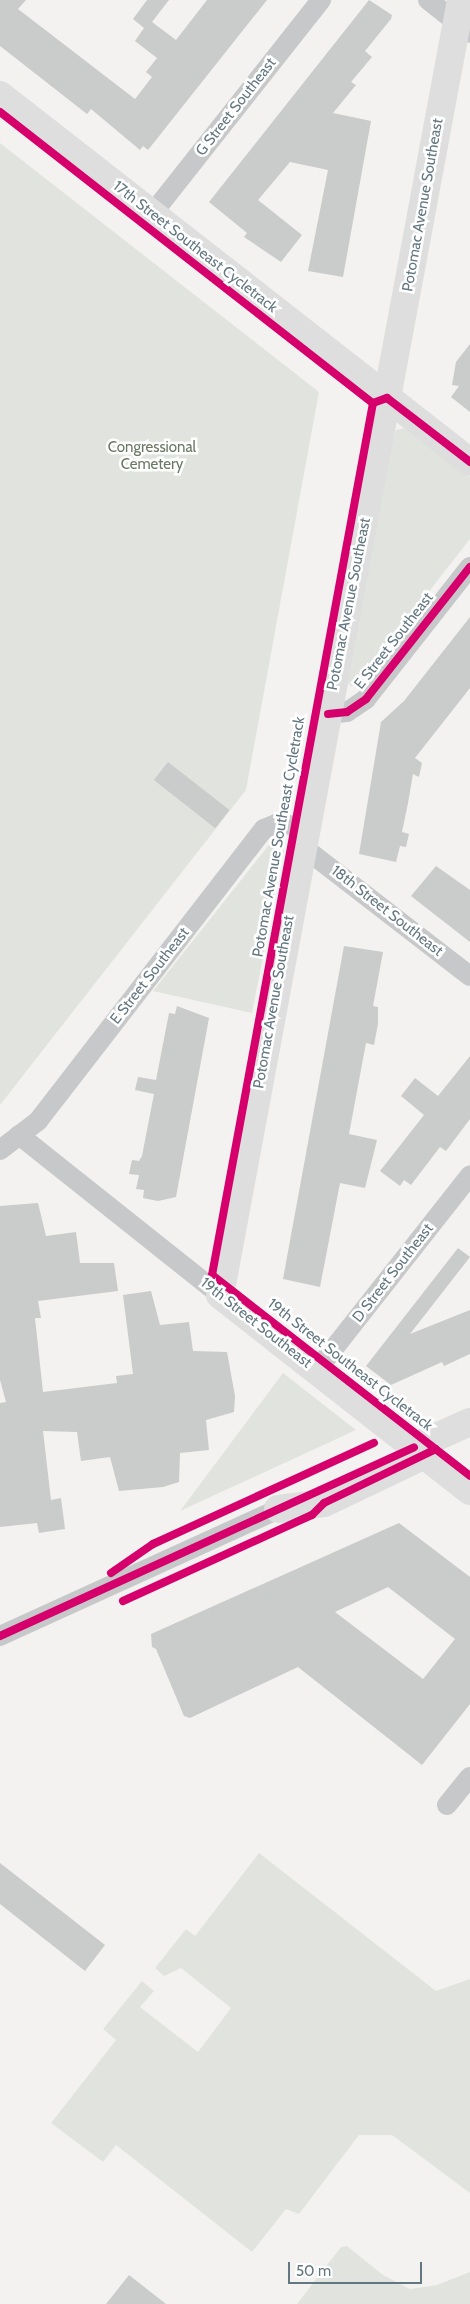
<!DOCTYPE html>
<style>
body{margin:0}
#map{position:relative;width:470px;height:2304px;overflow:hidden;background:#f3f2f0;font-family:Cabin,sans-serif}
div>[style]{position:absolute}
.green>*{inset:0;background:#e1e4de}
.building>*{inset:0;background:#cacbcb;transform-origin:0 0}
.street>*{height:20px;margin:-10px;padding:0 10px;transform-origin:10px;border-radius:10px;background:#c7c8c9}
.secondary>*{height:28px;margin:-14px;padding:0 14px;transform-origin:14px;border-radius:14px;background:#dddedd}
.cycleway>*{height:8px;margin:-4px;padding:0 4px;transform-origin:4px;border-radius:4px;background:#d6006c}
span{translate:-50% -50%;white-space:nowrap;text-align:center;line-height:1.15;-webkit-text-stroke:5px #fff;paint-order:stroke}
.street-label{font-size:15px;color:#637780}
.park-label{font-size:15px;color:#697862}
.scale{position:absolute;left:288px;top:2262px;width:134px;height:22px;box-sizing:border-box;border:2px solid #637780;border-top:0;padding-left:6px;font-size:15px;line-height:18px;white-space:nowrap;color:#637780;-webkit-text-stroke:4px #fff;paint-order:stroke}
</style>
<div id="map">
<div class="green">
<div style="clip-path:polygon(0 143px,319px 392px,246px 790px,0 1105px)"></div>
<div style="clip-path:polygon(404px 428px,470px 477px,470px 539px,356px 685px,351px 686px,348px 683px,394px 435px,396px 430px)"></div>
<div style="clip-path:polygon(277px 840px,284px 850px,252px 1013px,153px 991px,272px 841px)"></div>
<div style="clip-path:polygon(283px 1373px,356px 1430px,180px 1511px)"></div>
<div style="clip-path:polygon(259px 1853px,436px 1991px,470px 1979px,470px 2193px,392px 2135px,359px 2135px,299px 2214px,286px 2209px,252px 2252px,116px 2145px,103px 2162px,51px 2123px,116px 2040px,103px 2029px,142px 1981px,154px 1991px,140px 2007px,198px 2052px,231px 2008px,181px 1968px,164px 1976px,155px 1968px,186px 1929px,195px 1936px)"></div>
<div style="clip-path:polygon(347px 2246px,383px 2275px,410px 2289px,437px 2285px,470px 2272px,470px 2304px,297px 2304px,341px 2247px)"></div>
</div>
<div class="building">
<div style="clip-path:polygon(0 0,26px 0,18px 9px,135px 99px,152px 77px,146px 72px,157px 58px,135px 41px,144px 28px,133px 19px,147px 0,169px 0,152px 22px,176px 40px,207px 0,267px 0,148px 150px,143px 146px,140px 150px,91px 109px,87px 114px,0 46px)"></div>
<div style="clip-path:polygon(369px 0,392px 15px,391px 19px,365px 51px,372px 57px,351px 82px,356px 85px,333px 113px,371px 121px,343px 277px,308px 271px,328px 170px,290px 162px,258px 200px,302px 235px,281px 262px,244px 237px,247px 233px,209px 202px)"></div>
<div style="clip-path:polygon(470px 344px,470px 412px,451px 397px,459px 386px,452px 385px,456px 362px)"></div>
<div style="clip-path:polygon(470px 617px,470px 688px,415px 758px,422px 763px,419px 777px,413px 774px,408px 803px,402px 832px,409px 834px,406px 847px,400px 846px,396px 862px,359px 854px,381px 722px,404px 701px)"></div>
<div style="left:168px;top:762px;width:78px;height:23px;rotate:38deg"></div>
<div style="clip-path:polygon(436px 866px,470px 890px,470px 942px,411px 896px)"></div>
<div style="clip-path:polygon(344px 946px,383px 952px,373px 1006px,378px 1007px,378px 1024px,374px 1045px,366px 1043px,349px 1134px,377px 1140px,365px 1188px,340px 1183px,320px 1287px,283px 1279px)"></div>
<div style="clip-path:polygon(177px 1006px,209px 1018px,176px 1197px,158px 1201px,143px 1198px,144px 1190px,136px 1189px,139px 1175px,129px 1174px,132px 1160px,139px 1161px,142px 1156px,154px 1094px,135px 1090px,138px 1077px,156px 1080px,169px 1013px,175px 1014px)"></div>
<div style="clip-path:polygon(470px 1056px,470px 1119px,446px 1151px,440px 1147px,411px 1185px,404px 1180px,400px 1186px,380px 1171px,424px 1115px,401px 1096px,415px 1078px,438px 1096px)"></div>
<div style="clip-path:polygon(38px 1203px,46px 1236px,76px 1232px,80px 1263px,114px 1263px,118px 1291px,38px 1301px,41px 1318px,35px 1318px,43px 1392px,117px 1383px,116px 1376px,133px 1374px,123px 1295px,151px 1291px,160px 1325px,189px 1322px,193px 1351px,227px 1352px,235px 1396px,234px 1412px,206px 1420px,209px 1450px,180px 1453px,179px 1482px,163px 1487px,119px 1491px,110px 1457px,81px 1461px,77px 1432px,43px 1431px,51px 1500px,61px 1498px,65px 1529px,39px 1533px,37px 1523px,0 1527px,0 1403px,6px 1402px,0 1380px,0 1206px)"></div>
<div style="clip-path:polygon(458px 1248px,470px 1257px,410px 1334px,470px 1310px,470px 1354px,444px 1366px,442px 1362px,391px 1385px,366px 1366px)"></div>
<div style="clip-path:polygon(evenodd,399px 1523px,470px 1577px,470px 1704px,422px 1765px,298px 1667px,190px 1718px,184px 1716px,156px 1649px,152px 1647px,151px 1634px,399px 1523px,388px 1587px,455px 1639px,423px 1679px,335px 1612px,388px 1587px)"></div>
<div style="clip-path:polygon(0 1863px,105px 1945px,85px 1971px,0 1904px)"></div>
<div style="clip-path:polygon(129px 2275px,166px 2304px,106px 2304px)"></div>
</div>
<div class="street">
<div style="left:428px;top:0;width:53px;rotate:38.2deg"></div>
<div style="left:152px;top:214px;width:273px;rotate:-51.7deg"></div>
<div style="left:328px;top:714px;width:19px;rotate:-6deg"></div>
<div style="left:347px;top:712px;width:23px;rotate:-34deg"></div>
<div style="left:366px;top:699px;width:168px;rotate:-51.8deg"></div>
<div style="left:303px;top:847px;width:211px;rotate:37.7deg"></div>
<div style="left:19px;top:1135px;width:257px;rotate:38.5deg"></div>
<div style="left:0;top:1150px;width:48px;rotate:-37.3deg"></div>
<div style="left:38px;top:1121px;width:369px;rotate:-52.3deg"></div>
<div style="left:264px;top:829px;width:15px;rotate:-23deg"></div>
<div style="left:278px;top:823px;width:28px;rotate:10deg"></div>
<div style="left:316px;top:1371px;width:249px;rotate:-51.8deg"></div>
<div style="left:0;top:1636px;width:319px;rotate:-24.5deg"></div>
<div style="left:447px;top:1805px;width:36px;rotate:-51deg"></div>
</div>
<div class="secondary">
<div style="left:461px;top:0;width:1317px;rotate:100.54deg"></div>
<div style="left:220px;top:1295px;width:318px;rotate:38.1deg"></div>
<div style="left:0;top:95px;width:596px;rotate:37.98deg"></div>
<div style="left:414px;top:1447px;width:61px;rotate:-24.1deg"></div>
<div style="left:278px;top:1509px;width:46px;rotate:-7.4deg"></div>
<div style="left:324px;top:1503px;width:112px;rotate:-25.4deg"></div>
</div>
<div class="cycleway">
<div style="left:0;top:112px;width:473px;rotate:38deg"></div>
<div style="left:373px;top:403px;width:887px;rotate:100.46deg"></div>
<div style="left:212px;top:1275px;width:327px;rotate:37.9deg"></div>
<div style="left:373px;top:403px;width:15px;rotate:-20deg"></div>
<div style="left:387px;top:398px;width:105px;rotate:37.6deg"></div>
<div style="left:328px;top:714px;width:19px;rotate:-6deg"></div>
<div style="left:347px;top:712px;width:23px;rotate:-34deg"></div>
<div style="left:366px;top:699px;width:168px;rotate:-51.8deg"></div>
<div style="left:111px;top:1573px;width:51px;rotate:-34.6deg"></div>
<div style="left:153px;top:1544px;width:243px;rotate:-24.6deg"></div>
<div style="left:123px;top:1601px;width:208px;rotate:-24.5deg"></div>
<div style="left:312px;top:1515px;width:17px;rotate:-45deg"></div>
<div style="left:324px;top:1503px;width:124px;rotate:-25.7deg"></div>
<div style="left:0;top:1636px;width:455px;rotate:-24.5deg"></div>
</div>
<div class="street-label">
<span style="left:236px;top:107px;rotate:-52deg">G Street Southeast</span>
<span style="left:423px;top:205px;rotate:-80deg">Potomac Avenue Southeast</span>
<span style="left:195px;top:247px;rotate:38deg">17th Street Southeast Cycletrack</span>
<span style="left:349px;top:604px;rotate:-79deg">Potomac Avenue Southeast</span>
<span style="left:394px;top:641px;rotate:-52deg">E Street Southeast</span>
<span style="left:279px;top:837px;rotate:-80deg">Potomac Avenue Southeast Cycletrack</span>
<span style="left:387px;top:911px;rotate:38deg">18th Street Southeast</span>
<span style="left:150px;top:976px;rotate:-52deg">E Street Southeast</span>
<span style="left:274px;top:1002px;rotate:-80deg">Potomac Avenue Southeast</span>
<span style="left:393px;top:1273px;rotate:-52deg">D Street Southeast</span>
<span style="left:256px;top:1323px;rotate:38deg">19th Street Southeast</span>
<span style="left:350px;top:1365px;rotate:38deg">19th Street Southeast Cycletrack</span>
</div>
<div class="park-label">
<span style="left:152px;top:456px">Congressional<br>Cemetery</span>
</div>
<div class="scale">50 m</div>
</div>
